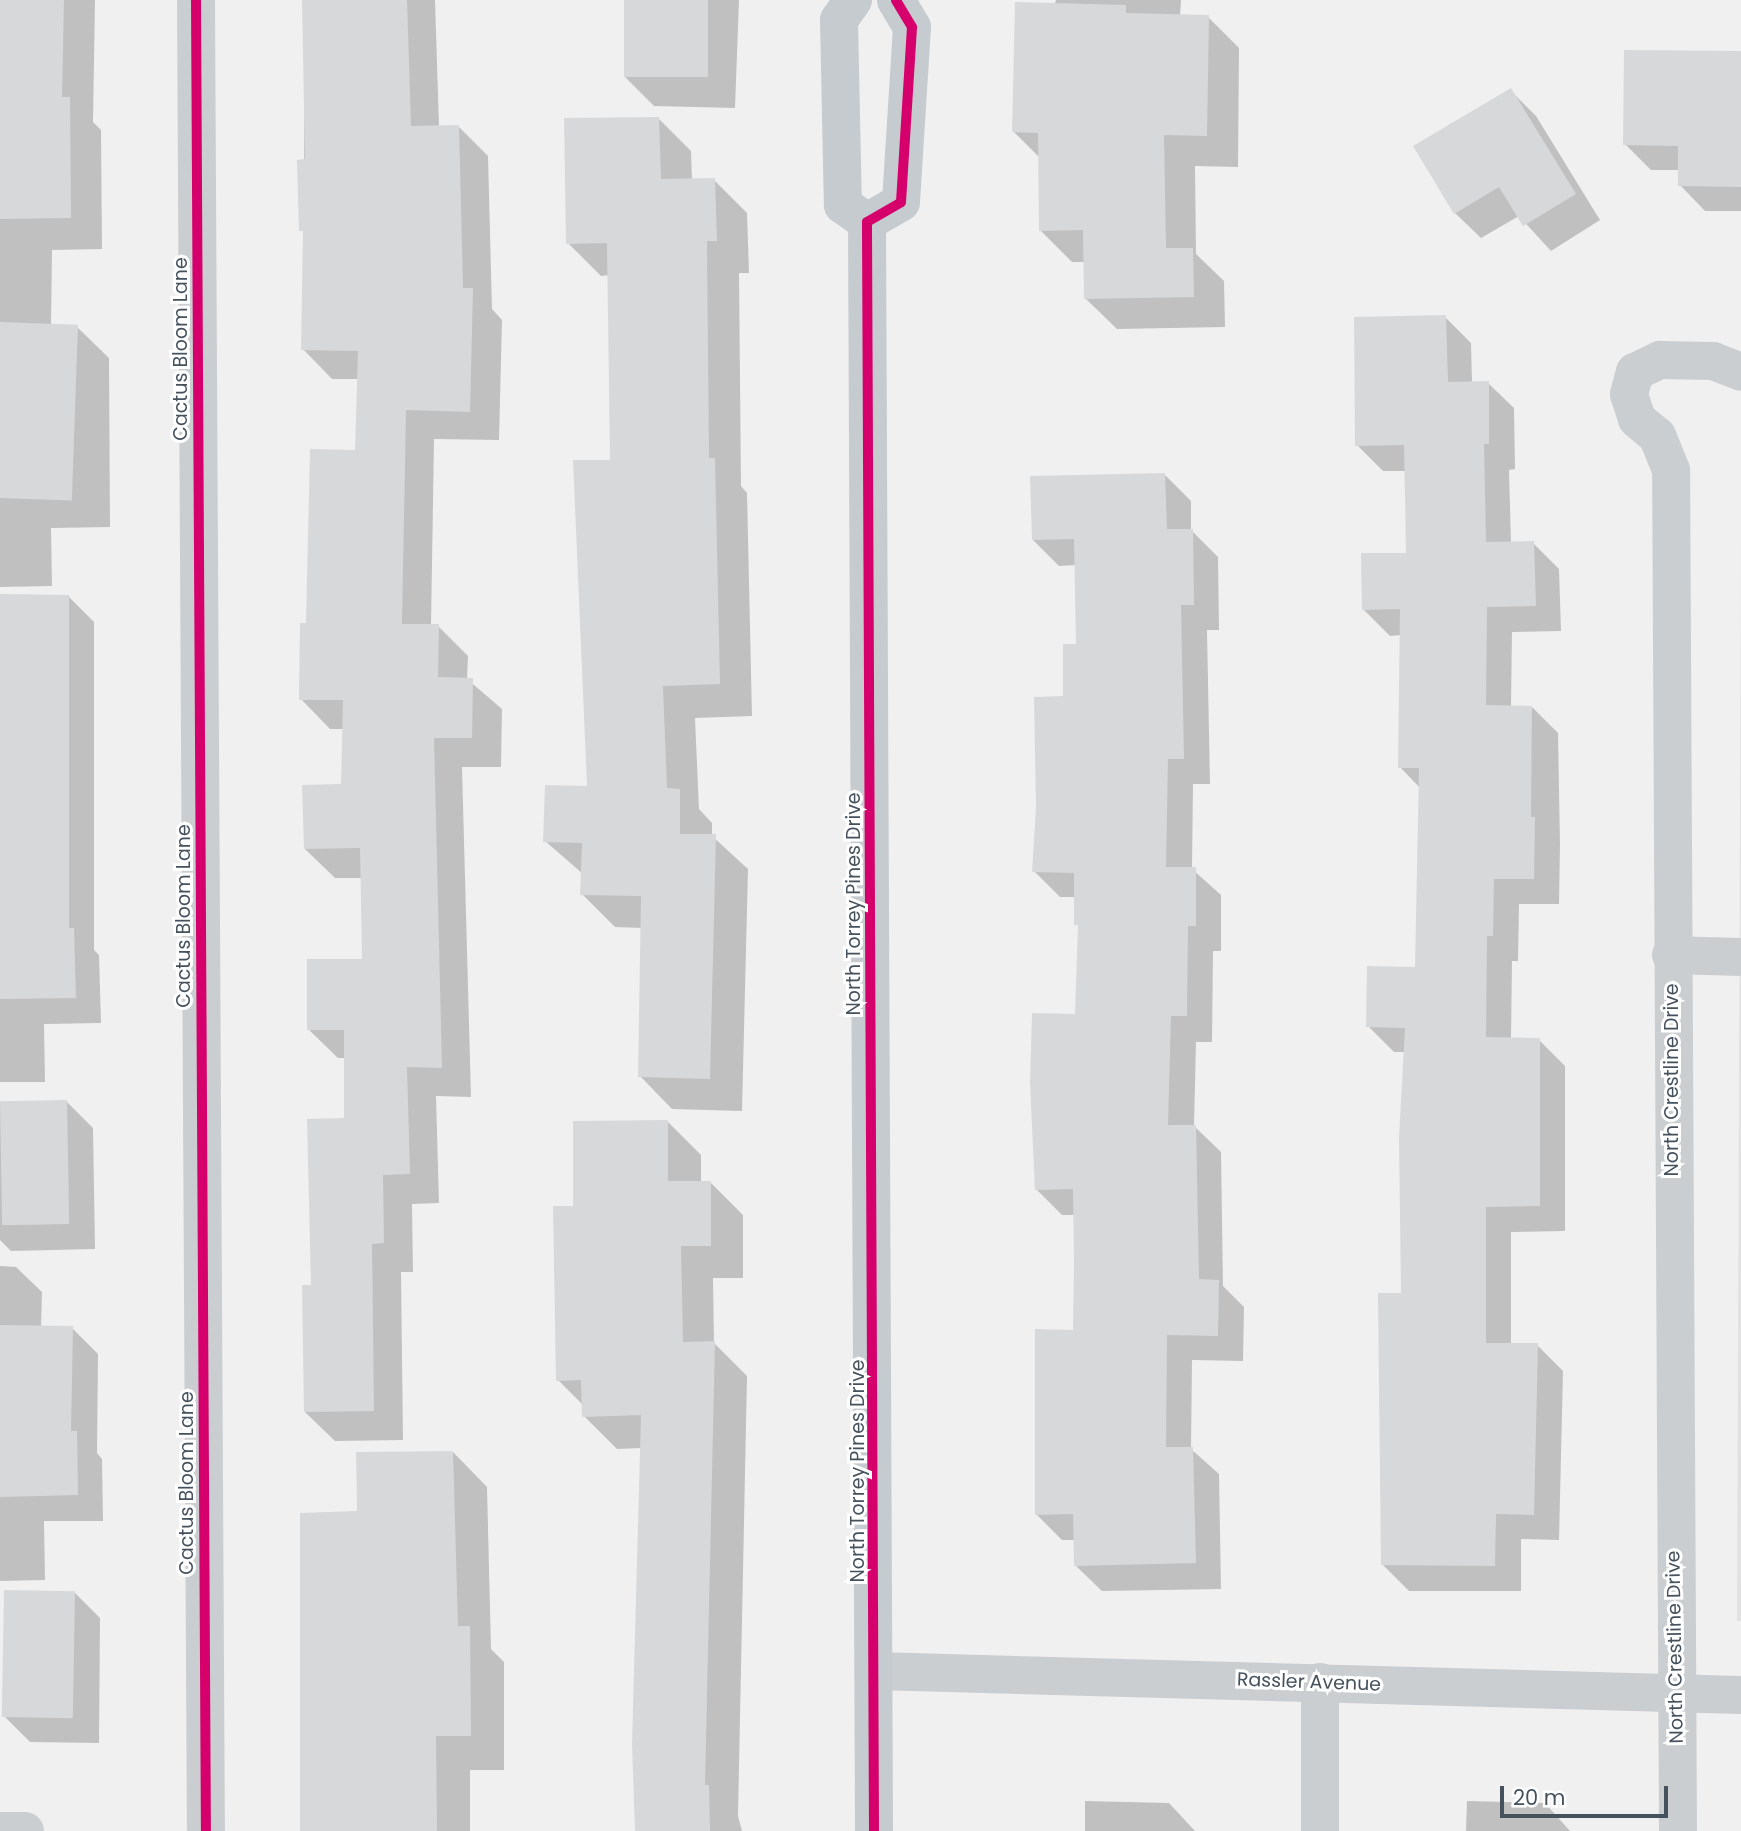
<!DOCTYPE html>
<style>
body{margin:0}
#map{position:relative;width:1741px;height:1831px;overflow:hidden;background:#f1f0f0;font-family:Poppins,sans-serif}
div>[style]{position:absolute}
.education>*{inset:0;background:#e2e1e2}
.shadow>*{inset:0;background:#0003}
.building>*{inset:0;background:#d7d8da;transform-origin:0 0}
.minor>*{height:38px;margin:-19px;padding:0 19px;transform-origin:19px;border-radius:19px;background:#cbced1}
.major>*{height:38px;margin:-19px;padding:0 19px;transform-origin:19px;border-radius:19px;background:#c6cbcf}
.cycleway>*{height:10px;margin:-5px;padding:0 5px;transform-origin:5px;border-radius:5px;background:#d6006c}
span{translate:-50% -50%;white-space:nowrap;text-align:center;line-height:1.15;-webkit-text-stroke:6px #fff;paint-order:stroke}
.street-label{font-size:19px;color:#45525e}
.scale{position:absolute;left:1500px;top:1786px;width:168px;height:32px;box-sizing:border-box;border:4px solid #45525e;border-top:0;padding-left:9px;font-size:21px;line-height:24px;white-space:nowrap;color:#45525e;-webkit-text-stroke:5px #fff;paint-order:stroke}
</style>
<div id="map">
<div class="education">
<div style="clip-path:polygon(1741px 536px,1741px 1621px,1737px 1621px)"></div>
</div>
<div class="shadow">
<div style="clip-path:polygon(0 0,95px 0,93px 122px,101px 130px,102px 249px,52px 250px,51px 326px,77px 327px,109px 358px,110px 527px,51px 528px,52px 586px,0 587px)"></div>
<div style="clip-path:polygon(305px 0,435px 0,439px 127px,459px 127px,488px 156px,492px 309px,502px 320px,499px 440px,434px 439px,431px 626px,438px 626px,468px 656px,467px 679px,502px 709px,501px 767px,462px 767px,471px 1097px,436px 1096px,439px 1203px,412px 1204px,413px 1272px,401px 1272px,403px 1440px,335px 1441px,305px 1412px,313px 1287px,346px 1120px,346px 1058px,338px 1058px,308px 1029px,363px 961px,362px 878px,335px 878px,305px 849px,343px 786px,344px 729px,330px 729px,301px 699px,308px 624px,357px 452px,359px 379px,332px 379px,303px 349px)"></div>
<div style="clip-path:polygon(626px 0,739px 0,735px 108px,654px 106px,625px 77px)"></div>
<div style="clip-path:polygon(1056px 0,1181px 0,1180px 16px,1208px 17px,1239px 48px,1238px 167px,1195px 166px,1196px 254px,1224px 281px,1225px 327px,1117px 329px,1085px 298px,1085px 262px,1072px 262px,1041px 231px,1040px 158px,1014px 132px)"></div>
<div style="clip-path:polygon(1741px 53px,1741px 211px,1705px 211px,1680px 185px,1680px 170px,1651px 170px,1625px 144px)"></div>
<div style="clip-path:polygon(1510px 90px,1536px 116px,1600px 220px,1551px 251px,1519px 216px,1481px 238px,1455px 213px)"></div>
<div style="clip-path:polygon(658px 118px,691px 151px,692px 180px,714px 180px,747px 213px,749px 273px,739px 273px,741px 486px,747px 493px,752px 716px,695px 718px,699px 809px,712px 823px,712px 836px,748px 869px,742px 1111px,672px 1109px,640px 1076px,642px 928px,615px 927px,582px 894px,583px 874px,545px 841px,588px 788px,612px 461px,609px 275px,601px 276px,568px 243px)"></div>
<div style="clip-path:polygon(1445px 317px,1471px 343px,1472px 383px,1488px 383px,1514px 408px,1515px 469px,1509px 470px,1511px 544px,1533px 543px,1559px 569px,1561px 631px,1512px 632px,1511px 707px,1532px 707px,1558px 733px,1560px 844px,1559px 904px,1519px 904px,1518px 961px,1512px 961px,1511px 1039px,1539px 1040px,1565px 1066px,1565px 1231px,1511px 1232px,1511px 1345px,1537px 1345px,1563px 1371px,1559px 1540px,1521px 1539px,1521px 1591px,1409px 1591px,1383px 1565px,1403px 1294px,1405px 1052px,1394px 1052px,1368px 1026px,1417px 969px,1420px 788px,1400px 767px,1401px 635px,1390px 636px,1364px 610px,1408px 554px,1406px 471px,1383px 471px,1357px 445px)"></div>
<div style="clip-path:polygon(1165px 475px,1191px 501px,1191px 530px,1218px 557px,1219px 630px,1207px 630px,1210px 784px,1193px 784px,1192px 869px,1221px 895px,1221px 951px,1213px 951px,1212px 1042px,1196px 1042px,1194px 1126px,1221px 1152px,1223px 1286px,1244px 1307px,1243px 1361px,1192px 1360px,1191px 1449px,1219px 1474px,1221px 1589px,1102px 1591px,1076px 1566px,1075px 1540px,1062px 1540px,1036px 1514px,1075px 1332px,1075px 1215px,1062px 1215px,1036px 1189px,1077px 1015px,1080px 928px,1076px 897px,1060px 897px,1034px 871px,1078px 646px,1076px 565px,1059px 566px,1033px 540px)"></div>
<div style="clip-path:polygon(68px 596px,94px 622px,94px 950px,99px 955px,101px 1023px,44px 1024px,45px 1082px,0 1082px,0 766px)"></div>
<div style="clip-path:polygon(67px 1102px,93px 1128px,95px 1249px,11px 1251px,0 1240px,0 1104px)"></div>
<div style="clip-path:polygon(668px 1122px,701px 1155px,701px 1182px,710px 1182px,743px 1215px,743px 1278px,713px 1278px,714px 1343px,747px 1376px,738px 1816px,742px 1831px,637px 1831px,642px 1448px,617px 1449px,584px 1416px,583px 1405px,558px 1380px,575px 1208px)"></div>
<div style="clip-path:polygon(0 1266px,16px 1267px,42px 1292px,41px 1328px,72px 1328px,98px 1354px,97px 1453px,102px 1459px,103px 1521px,44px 1521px,45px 1580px,0 1581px)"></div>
<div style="clip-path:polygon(453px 1452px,487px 1487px,491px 1649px,504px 1662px,504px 1770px,470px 1770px,470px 1831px,302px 1831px,359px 1513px)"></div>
<div style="clip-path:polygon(74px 1592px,100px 1618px,99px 1743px,30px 1742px,4px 1716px)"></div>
<div style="clip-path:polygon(1085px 1801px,1169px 1803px,1195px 1831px,1085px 1831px)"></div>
<div style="clip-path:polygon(1467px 1801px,1545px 1803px,1570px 1831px,1466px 1831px)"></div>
</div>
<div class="building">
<div style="clip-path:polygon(0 0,64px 0,62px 97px,70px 97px,71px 218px,0 219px)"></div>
<div style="clip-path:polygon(302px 0,407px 0,411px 126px,459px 125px,463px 288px,473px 288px,470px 412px,406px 410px,402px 624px,439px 624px,438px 677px,473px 678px,472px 738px,434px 738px,442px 1068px,407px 1067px,410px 1174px,383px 1175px,384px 1243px,372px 1244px,374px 1411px,304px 1412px,302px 1285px,311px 1285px,307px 1119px,344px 1118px,344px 1030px,307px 1030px,307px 959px,362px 959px,360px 848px,304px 849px,302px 785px,341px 784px,343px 700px,299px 700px,300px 623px,306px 623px,310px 449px,355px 450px,358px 351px,301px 350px,303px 231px,299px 231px,297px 160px,305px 159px)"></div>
<div style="left:624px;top:0;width:84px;height:77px"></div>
<div style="clip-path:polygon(1015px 2px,1126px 5px,1126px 13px,1209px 15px,1207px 136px,1164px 135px,1166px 248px,1193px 248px,1194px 297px,1084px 299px,1083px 230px,1039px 231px,1038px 133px,1012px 132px)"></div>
<div style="clip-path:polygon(1624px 50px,1741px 51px,1741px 187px,1678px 186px,1678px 146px,1623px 145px)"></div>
<div style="clip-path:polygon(1511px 88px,1576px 194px,1523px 226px,1499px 187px,1454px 214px,1413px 146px)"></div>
<div style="clip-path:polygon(659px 117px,661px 179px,715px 178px,717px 241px,707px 241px,709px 458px,715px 458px,720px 684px,663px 686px,667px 788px,680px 789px,680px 834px,716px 834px,710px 1079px,638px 1077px,641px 896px,580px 895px,582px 843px,543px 842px,545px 785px,587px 786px,573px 460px,610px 460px,607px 243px,566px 244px,564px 118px)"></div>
<div style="clip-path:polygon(1446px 315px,1448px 382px,1489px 381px,1489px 444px,1484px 444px,1486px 542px,1534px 541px,1536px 606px,1487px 607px,1486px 705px,1532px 706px,1531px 817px,1535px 817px,1534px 879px,1494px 879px,1493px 936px,1487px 936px,1486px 1037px,1540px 1038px,1540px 1206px,1486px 1207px,1486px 1343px,1538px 1343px,1534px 1515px,1496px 1514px,1495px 1566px,1381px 1565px,1378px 1293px,1401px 1293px,1399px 1137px,1405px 1028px,1366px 1027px,1367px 966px,1415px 967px,1419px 768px,1398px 768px,1400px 609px,1362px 610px,1361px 553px,1406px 553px,1404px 445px,1355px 446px,1354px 317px)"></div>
<div style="left:0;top:322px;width:78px;height:176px;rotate:2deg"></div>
<div style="clip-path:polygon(1165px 473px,1167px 529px,1193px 529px,1194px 605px,1181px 605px,1184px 759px,1168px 759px,1166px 867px,1196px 867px,1196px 926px,1188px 926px,1187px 1016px,1171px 1016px,1168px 1125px,1196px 1125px,1199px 1279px,1219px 1280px,1218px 1336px,1167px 1335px,1166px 1447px,1193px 1447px,1196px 1563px,1074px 1566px,1073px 1514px,1035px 1515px,1035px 1329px,1073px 1330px,1074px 1262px,1073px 1189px,1035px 1190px,1030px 1083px,1032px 1013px,1075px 1014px,1078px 925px,1074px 925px,1074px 873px,1032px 872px,1036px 807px,1034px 697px,1063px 696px,1063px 644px,1076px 644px,1074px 539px,1032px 540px,1030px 476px)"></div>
<div style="clip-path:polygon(0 594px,69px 595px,69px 928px,74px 928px,76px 998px,0 999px)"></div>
<div style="left:67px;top:1100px;width:124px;height:67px;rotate:89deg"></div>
<div style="clip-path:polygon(668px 1120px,668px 1181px,711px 1181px,711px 1246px,681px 1246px,683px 1342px,715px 1341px,705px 1785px,709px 1785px,710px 1831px,635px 1831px,632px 1744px,641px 1415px,582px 1417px,581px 1380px,556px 1381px,553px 1206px,573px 1206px,573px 1121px)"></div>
<div style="clip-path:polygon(0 1325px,73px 1326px,71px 1431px,77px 1431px,78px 1495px,0 1497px)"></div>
<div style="clip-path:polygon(453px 1451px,458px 1626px,470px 1626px,471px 1736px,436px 1736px,437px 1831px,300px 1831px,300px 1513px,357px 1511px,356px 1452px)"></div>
<div style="left:4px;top:1590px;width:71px;height:127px;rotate:1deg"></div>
</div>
<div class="minor">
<div style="left:196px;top:0;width:1831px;rotate:89.69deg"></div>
<div style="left:1671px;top:955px;width:70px;rotate:1.6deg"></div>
<div style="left:876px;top:1671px;width:865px;rotate:1.59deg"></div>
<div style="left:1320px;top:1682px;width:149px;rotate:90deg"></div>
<div style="left:0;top:1831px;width:25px"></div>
<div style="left:1678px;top:1831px;width:1361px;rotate:-90.29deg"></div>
<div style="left:1671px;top:470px;width:37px;rotate:-112deg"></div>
<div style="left:1657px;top:436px;width:26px;rotate:-140deg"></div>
<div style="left:1637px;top:419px;width:26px;rotate:-108deg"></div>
<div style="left:1629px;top:394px;width:23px;rotate:-75deg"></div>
<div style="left:1635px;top:372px;width:28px;rotate:-26deg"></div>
<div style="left:1660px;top:360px;width:53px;rotate:1.1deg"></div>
<div style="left:1713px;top:361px;width:30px;rotate:21deg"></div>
</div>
<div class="major">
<div style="left:853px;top:0;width:24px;rotate:125deg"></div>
<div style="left:839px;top:20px;width:185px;rotate:88.8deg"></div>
<div style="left:843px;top:205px;width:29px;rotate:35deg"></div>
<div style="left:867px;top:222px;width:1609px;rotate:89.75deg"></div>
<div style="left:867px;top:222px;width:39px;rotate:-30deg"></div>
<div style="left:901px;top:202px;width:175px;rotate:-86.4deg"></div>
<div style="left:912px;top:27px;width:31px;rotate:-121deg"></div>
</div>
<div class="cycleway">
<div style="left:196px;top:0;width:1831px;rotate:89.69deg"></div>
<div style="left:874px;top:1831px;width:1609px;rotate:-90.25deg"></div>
<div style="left:867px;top:222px;width:39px;rotate:-30deg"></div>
<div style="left:901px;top:202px;width:175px;rotate:-86.4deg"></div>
<div style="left:912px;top:27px;width:31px;rotate:-121deg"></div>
</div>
<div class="street-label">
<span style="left:181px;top:349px;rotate:-90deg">Cactus Bloom Lane</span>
<span style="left:854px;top:904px;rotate:-90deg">North Torrey Pines Drive</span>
<span style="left:184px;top:916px;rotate:-90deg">Cactus Bloom Lane</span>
<span style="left:1672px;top:1080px;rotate:-90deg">North Crestline Drive</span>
<span style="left:858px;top:1471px;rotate:-90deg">North Torrey Pines Drive</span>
<span style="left:187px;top:1483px;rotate:-90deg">Cactus Bloom Lane</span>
<span style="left:1675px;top:1647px;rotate:-91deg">North Crestline Drive</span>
<span style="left:1309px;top:1682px;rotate:2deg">Rassler Avenue</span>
</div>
<div class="scale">20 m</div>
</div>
